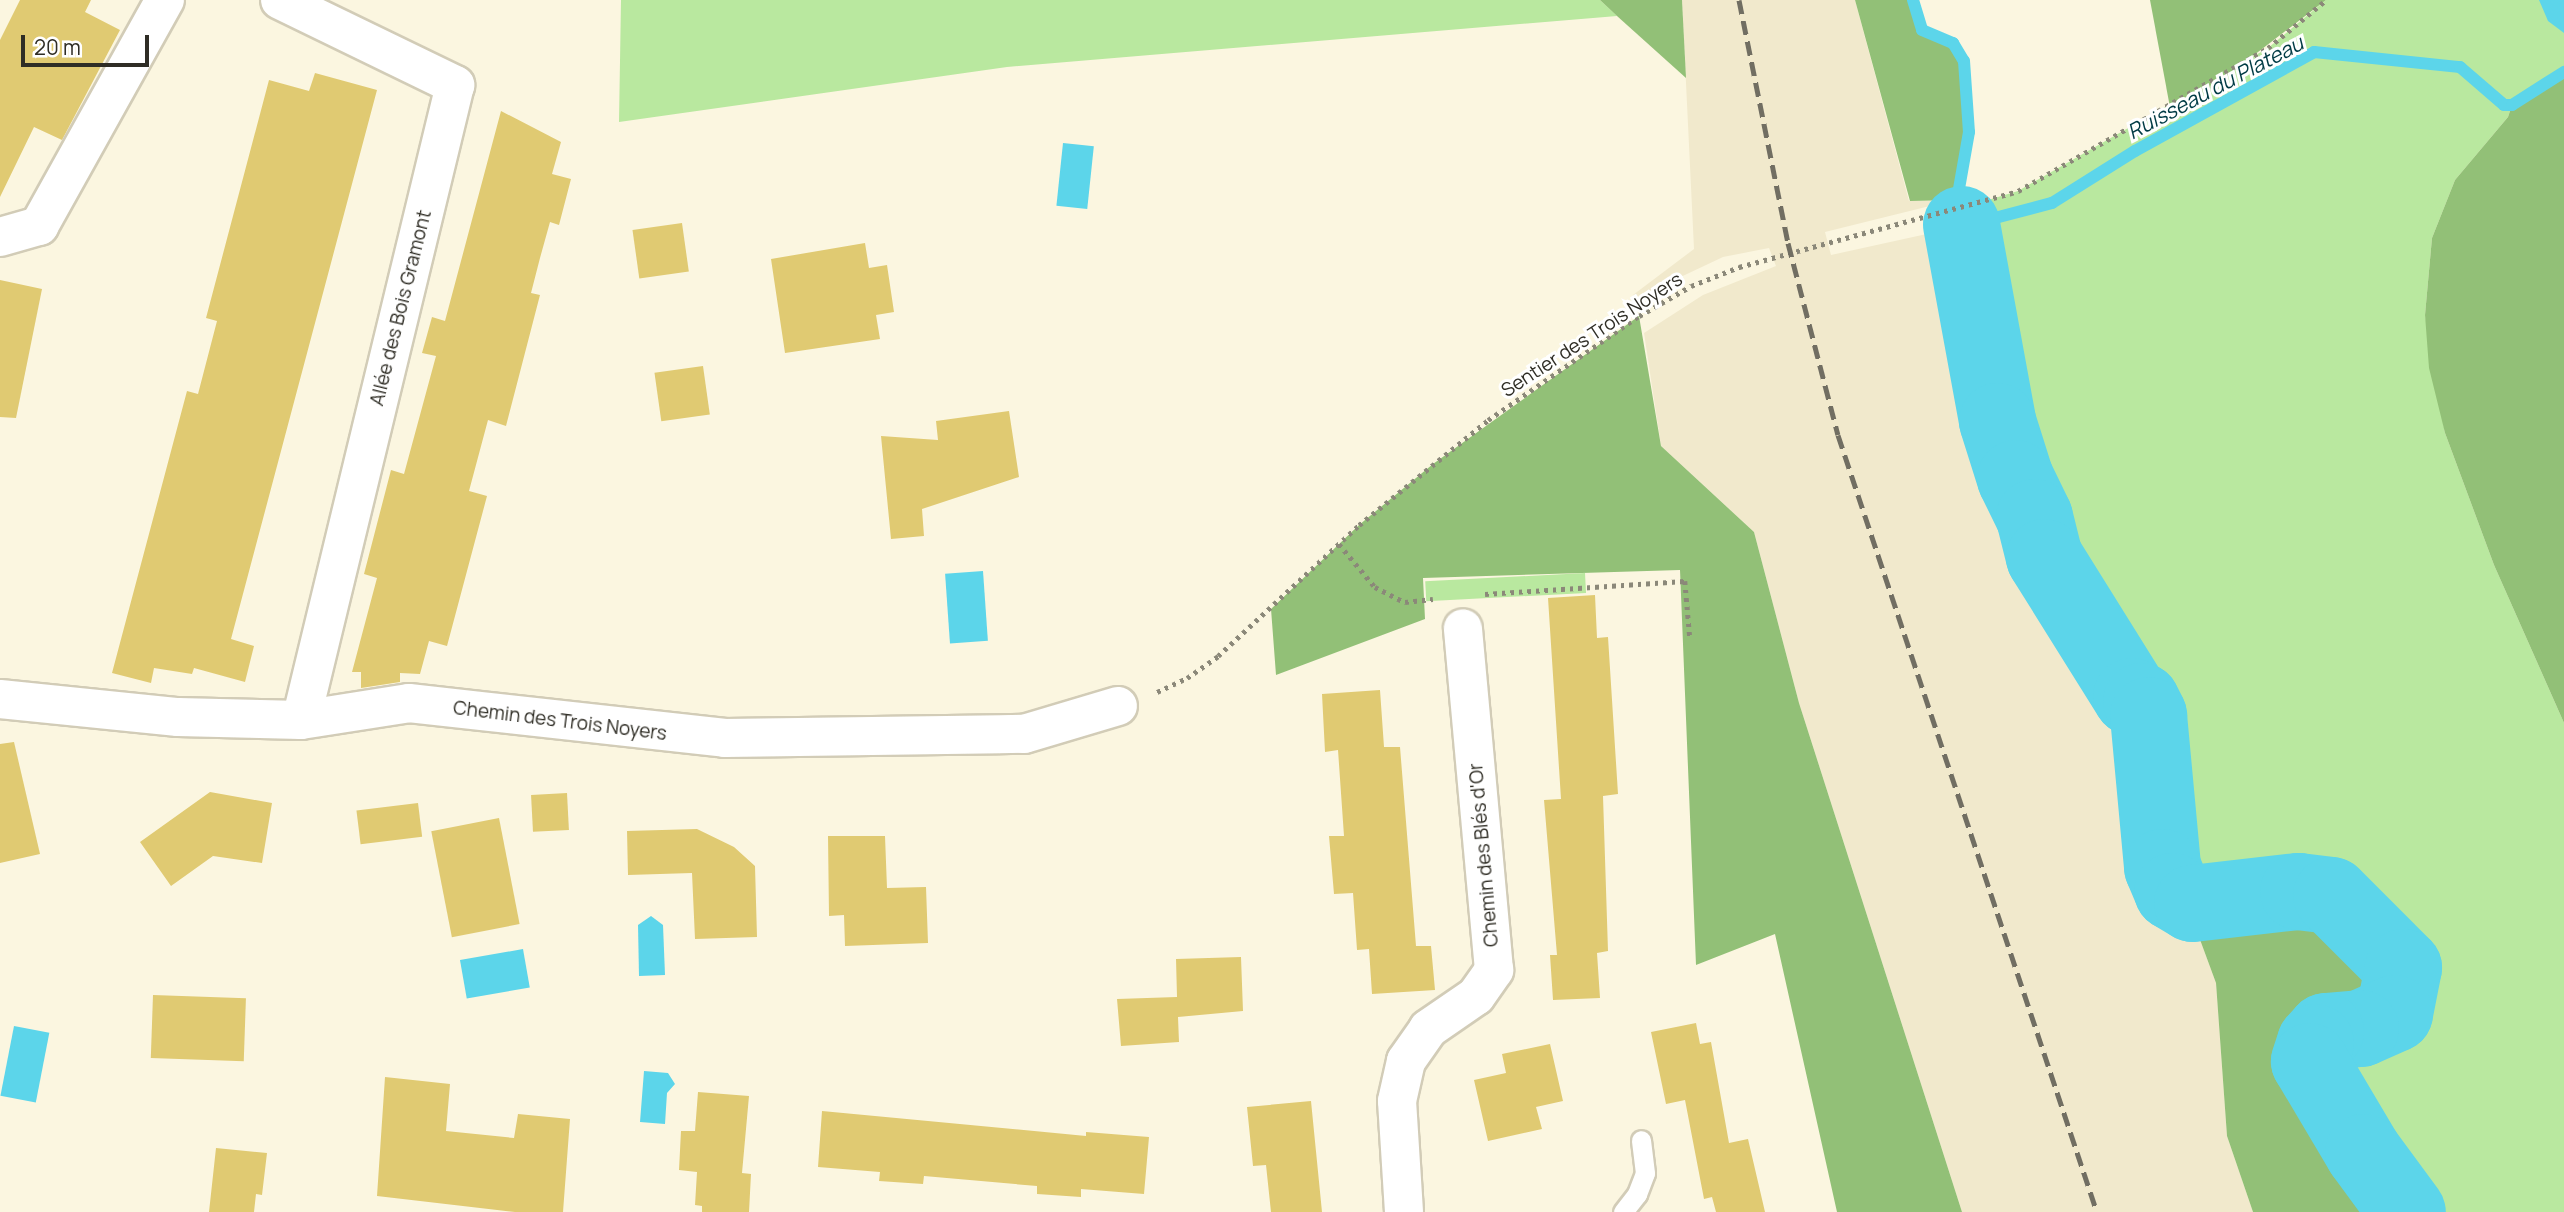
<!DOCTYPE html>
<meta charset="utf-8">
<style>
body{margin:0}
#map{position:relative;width:2564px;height:1212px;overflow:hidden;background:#fbf6e0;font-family:Manrope,sans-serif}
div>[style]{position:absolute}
.built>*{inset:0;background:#f1e9cc}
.green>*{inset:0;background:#b9e89f;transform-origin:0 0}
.forest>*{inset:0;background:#92c077}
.water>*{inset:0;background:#5cd5ea;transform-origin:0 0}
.stream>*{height:12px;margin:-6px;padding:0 6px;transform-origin:6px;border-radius:6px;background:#5cd5ea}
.river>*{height:77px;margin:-38.5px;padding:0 38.5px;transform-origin:38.5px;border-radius:38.5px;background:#5cd5ea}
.building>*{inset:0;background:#e0ca72;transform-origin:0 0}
.path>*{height:4.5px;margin-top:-2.25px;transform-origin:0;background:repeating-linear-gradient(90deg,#8b8879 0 3.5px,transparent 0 8.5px)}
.roads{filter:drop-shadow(2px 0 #d2ccb7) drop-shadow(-2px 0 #d2ccb7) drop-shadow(0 2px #d2ccb7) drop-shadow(0 -2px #d2ccb7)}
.service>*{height:19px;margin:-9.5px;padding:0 9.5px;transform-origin:9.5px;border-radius:9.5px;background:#fff}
.minor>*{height:38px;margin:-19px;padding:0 19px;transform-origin:19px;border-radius:19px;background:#fff}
.rail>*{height:5px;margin-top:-2.5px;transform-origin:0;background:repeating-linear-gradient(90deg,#716e62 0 14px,transparent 0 21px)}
span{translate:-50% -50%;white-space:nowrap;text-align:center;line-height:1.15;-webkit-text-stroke:6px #fff;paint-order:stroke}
.street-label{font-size:19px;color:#2f2d25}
.water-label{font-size:21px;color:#003b44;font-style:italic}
.scale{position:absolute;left:21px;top:35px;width:128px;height:32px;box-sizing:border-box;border:4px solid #2f2d25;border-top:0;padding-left:9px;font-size:21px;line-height:24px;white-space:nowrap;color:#2f2d25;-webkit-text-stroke:5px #fff;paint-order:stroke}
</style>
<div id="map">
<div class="built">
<div style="clip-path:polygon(1682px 0,1855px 0,1909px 201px,1950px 201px,1825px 232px,1831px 255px,1954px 228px,1989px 436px,2017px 509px,2033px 593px,2141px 755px,2157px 886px,2170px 903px,2189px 910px,2216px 983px,2227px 1136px,2253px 1212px,1962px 1212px,1799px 703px,1754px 532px,1661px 446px,1644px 333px,1703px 295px,1776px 266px,1769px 248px,1723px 257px,1634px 299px,1633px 295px,1694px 249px)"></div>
</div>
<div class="green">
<div style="clip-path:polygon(621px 0,1600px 0,1617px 16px,1007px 67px,619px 122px)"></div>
<div style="clip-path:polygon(2326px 0,2564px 0,2564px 72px,2512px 105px,2508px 117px,2455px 180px,2432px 238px,2425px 315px,2445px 433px,2494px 565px,2564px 723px,2564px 1212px,2407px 1212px,2363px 1152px,2309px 1061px,2315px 1042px,2325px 1031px,2360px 1028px,2298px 891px,2192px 903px,2172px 891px,2162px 867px,2148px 715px,2141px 701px,2131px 696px,2044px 557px,2034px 517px,2015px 478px,1997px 421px,1980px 332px,1958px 209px,2018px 191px,2268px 48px)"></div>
<div style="left:1585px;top:573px;width:20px;height:160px;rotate:87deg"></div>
</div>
<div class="forest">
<div style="clip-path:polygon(1600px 0,1682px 0,1686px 78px,1617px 16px)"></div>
<div style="clip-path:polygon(1855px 0,1913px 0,1922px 30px,1953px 43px,1964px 61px,1969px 132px,1957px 200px,1910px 201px)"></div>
<div style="clip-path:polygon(2150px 0,2326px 0,2172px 118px)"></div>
<div style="clip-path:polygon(2564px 72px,2564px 723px,2494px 565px,2445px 433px,2429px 368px,2425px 315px,2432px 238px,2455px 180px,2508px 117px,2512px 105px)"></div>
<div style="clip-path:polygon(1639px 316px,1661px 446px,1754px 532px,1799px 703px,1962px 1212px,1837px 1212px,1775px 934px,1696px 965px,1680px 570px,1423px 578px,1425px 619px,1276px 675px,1271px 609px,1359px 525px,1433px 464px)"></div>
<div style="clip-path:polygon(2017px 509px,2037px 561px,2122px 704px,2137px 716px,2141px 755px,2033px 593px)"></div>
<div style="clip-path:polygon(2298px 891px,2331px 895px,2403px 967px,2394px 1013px,2360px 1028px,2325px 1031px,2315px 1042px,2309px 1061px,2363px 1152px,2407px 1212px,2253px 1212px,2227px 1136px,2216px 983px,2185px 899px,2193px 903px)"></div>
</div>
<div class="water">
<div style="clip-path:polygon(2539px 0,2564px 0,2564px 33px,2548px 21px)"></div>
<div style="left:1063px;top:143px;width:31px;height:63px;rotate:6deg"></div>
<div style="left:983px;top:571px;width:70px;height:38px;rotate:86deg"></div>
<div style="clip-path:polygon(651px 916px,663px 925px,665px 975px,639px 976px,638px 925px)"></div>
<div style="left:523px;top:949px;width:39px;height:64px;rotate:80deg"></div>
<div style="left:14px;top:1026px;width:36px;height:71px;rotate:11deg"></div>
<div style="clip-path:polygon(644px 1071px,668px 1073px,675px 1084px,667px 1093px,665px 1124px,640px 1122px)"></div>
</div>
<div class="stream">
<div style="left:1913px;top:0;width:31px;rotate:73deg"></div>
<div style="left:1922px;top:30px;width:34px;rotate:23deg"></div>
<div style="left:1953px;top:43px;width:21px;rotate:59deg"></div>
<div style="left:1964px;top:61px;width:71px;rotate:86deg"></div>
<div style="left:1969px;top:132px;width:69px;rotate:100deg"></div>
<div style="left:1957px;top:200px;width:24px;rotate:81deg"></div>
<div style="left:1961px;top:224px;width:7px;rotate:8deg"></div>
<div style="left:1968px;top:225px;width:87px;rotate:-14.7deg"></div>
<div style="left:2052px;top:203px;width:98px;rotate:-32.1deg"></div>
<div style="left:2135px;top:151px;width:205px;rotate:-28.9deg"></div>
<div style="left:2314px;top:52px;width:147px;rotate:5.9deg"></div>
<div style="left:2460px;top:67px;width:58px;rotate:40.8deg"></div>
<div style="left:2504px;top:105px;width:8px"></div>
<div style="left:2512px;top:105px;width:62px;rotate:-32.4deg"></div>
</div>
<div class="river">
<div style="left:1961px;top:224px;width:200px;rotate:79.6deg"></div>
<div style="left:1997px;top:421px;width:60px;rotate:72.5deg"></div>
<div style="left:2015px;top:478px;width:43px;rotate:64deg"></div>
<div style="left:2034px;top:517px;width:41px;rotate:76deg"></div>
<div style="left:2044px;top:557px;width:164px;rotate:58deg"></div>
<div style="left:2131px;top:696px;width:11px;rotate:27deg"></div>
<div style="left:2141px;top:701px;width:16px;rotate:63deg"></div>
<div style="left:2148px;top:715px;width:153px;rotate:84.7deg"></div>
<div style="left:2162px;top:867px;width:26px;rotate:67deg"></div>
<div style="left:2172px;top:891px;width:23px;rotate:31deg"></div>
<div style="left:2192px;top:903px;width:107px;rotate:-6.5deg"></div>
<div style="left:2298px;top:891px;width:33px;rotate:7deg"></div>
<div style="left:2331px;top:895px;width:102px;rotate:45deg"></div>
<div style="left:2403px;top:967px;width:47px;rotate:101.1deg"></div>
<div style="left:2394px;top:1013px;width:37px;rotate:156deg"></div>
<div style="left:2360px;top:1028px;width:35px;rotate:175deg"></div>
<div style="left:2325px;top:1031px;width:15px;rotate:132deg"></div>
<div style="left:2315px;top:1042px;width:20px;rotate:108deg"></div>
<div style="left:2309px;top:1061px;width:106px;rotate:59.3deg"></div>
<div style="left:2363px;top:1152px;width:74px;rotate:53.7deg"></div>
</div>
<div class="building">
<div style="clip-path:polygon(20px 0,91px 0,85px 12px,120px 30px,62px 140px,34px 127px,0 197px,0 40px)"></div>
<div style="clip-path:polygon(315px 73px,377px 90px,231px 639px,254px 646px,245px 682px,194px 668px,192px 674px,154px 668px,151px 683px,112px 673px,187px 391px,198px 394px,217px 321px,206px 318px,269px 80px,309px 91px)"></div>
<div style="clip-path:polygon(501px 111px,561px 142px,552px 174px,571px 179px,559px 225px,550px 222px,540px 258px,531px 293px,540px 295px,506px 426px,488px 420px,469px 491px,487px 496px,447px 646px,429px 641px,420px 674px,400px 673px,400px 682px,361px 688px,361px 672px,352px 672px,377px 578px,364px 574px,391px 470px,404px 474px,436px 356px,422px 353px,432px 317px,445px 321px)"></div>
<div style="left:682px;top:223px;width:49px;height:50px;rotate:82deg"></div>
<div style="clip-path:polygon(865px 243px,869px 268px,887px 265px,894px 312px,876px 315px,880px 339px,785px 353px,771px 259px)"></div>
<div style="clip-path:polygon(0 280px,42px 289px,16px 418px,0 417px)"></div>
<div style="left:703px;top:366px;width:49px;height:49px;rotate:82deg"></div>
<div style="clip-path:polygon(1009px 411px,1019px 477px,922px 509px,924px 536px,891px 539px,881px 436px,938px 440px,936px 421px)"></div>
<div style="clip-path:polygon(1595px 595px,1597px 638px,1608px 637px,1618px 794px,1603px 796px,1608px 951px,1597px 953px,1600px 998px,1553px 1000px,1550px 955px,1557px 955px,1544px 800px,1561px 799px,1548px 598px)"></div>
<div style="clip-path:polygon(1380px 690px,1384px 747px,1400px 747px,1416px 946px,1431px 946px,1435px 990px,1372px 994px,1369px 949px,1357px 950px,1353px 893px,1334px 894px,1329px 836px,1344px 836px,1338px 750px,1325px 752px,1322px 694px)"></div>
<div style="clip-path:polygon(14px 742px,40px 854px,0 863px,0 744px)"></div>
<div style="clip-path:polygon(210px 792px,272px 803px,262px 863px,213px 856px,171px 886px,140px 842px)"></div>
<div style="left:567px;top:793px;width:37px;height:36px;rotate:87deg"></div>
<div style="left:418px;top:803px;width:34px;height:62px;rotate:83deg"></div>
<div style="left:499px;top:818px;width:108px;height:69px;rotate:79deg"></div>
<div style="clip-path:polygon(697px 829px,734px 847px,755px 866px,757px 937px,695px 939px,692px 873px,628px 875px,627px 831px)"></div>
<div style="clip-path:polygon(828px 836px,885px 836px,887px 888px,926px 887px,928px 943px,845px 946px,844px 915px,829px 916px)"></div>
<div style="clip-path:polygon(1241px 957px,1243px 1011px,1178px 1017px,1179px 1042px,1121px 1046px,1117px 999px,1177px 997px,1176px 959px)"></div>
<div style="left:153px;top:995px;width:93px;height:63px;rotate:2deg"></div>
<div style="clip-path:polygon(1696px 1023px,1700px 1044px,1711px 1042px,1729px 1143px,1748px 1139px,1765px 1212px,1716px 1212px,1712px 1197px,1704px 1199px,1685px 1100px,1666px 1104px,1651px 1032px)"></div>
<div style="clip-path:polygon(1550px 1044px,1563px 1101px,1536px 1107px,1542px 1129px,1488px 1141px,1474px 1080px,1506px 1073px,1502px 1054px)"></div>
<div style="clip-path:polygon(385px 1077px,450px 1084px,446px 1131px,514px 1138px,518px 1114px,570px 1119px,563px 1212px,515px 1212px,377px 1196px)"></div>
<div style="clip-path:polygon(698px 1092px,749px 1096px,742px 1173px,751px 1174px,749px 1212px,702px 1212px,702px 1206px,695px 1205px,697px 1172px,679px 1170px,681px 1131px,695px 1131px)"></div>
<div style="clip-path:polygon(1311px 1101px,1322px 1212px,1271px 1212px,1266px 1165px,1253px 1166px,1247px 1107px)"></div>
<div style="clip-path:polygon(822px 1111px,1086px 1136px,1086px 1132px,1149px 1137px,1144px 1194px,1081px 1189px,1081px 1197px,1037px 1194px,1037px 1186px,924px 1176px,923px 1184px,879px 1181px,880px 1172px,818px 1167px)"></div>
<div style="clip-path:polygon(216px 1148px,267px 1153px,262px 1195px,256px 1194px,254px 1212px,209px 1212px)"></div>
</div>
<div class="path">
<div style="left:1339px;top:544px;width:56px;rotate:50.1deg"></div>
<div style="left:1375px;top:587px;width:34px;rotate:27deg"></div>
<div style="left:1405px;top:602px;width:28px;rotate:-6deg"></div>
<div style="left:1485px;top:594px;width:200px;rotate:-3.7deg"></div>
<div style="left:1685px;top:581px;width:57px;rotate:85deg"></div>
<div style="left:1157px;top:692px;width:33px;rotate:-25deg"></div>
<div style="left:1187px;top:678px;width:38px;rotate:-35deg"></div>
<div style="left:1218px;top:656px;width:192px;rotate:-42.9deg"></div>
<div style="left:1359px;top:525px;width:166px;rotate:-39.1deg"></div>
<div style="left:1488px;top:420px;width:183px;rotate:-34.6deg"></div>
<div style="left:1639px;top:316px;width:60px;rotate:-30deg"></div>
<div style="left:1691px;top:286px;width:52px;rotate:-21.6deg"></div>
<div style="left:1739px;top:267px;width:289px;rotate:-15.2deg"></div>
<div style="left:2018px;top:191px;width:288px;rotate:-29.8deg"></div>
<div style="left:2268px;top:48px;width:75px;rotate:-39.6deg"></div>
</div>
<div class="roads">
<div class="service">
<div style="left:1623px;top:1212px;width:23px;rotate:-52deg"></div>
<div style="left:1637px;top:1194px;width:22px;rotate:-69deg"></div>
<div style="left:1645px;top:1173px;width:33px;rotate:-97deg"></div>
</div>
<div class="minor">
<div style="left:280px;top:0;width:195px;rotate:25.9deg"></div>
<div style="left:455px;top:85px;width:653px;rotate:103.63deg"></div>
<div style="left:0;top:237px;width:41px;rotate:-15.8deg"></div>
<div style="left:39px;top:226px;width:259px;rotate:-60.9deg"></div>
<div style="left:0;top:699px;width:179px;rotate:5.8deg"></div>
<div style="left:178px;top:717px;width:123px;rotate:1.4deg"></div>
<div style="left:301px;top:720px;width:109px;rotate:-8.9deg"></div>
<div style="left:409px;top:703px;width:318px;rotate:6.3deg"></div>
<div style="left:725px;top:738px;width:299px;rotate:-0.8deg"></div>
<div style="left:1024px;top:734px;width:98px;rotate:-16.6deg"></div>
<div style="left:1404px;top:1212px;width:111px;rotate:-93.6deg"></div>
<div style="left:1397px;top:1101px;width:41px;rotate:-77.3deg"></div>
<div style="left:1406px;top:1061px;width:39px;rotate:-55deg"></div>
<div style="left:1428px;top:1029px;width:58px;rotate:-34.5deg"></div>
<div style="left:1476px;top:996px;width:32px;rotate:-55deg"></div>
<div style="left:1494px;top:970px;width:343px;rotate:-95.2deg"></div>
</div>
</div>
<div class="rail">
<div style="left:1739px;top:0;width:248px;rotate:78.6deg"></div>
<div style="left:1788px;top:243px;width:198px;rotate:75.4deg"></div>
<div style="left:1838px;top:435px;width:819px;rotate:71.57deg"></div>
</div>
<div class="street-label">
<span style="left:401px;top:308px;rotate:-76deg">Allée des Bois Gramont</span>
<span style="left:1592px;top:335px;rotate:-33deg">Sentier des Trois Noyers</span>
<span style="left:560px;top:721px;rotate:7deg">Chemin des Trois Noyers</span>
<span style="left:1484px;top:855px;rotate:-95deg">Chemin des Blés d'Or</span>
</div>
<div class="water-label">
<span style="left:2215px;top:87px;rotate:-28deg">Ruisseau du Plateau</span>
</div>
<div class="scale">20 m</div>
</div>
